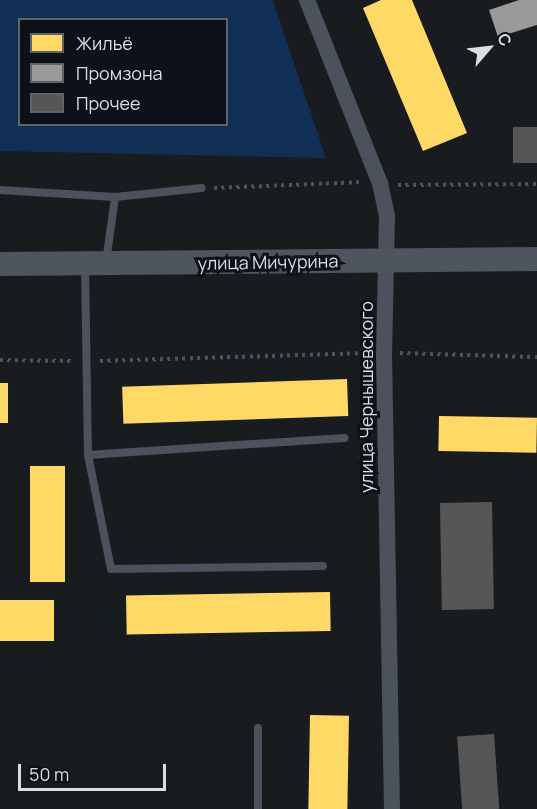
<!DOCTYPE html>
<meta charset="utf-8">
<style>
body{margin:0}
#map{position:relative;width:537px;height:809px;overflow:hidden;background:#191c1f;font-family:Manrope,sans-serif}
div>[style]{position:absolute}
.green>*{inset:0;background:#112f55}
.homes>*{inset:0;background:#ffd966;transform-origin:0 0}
.industry>*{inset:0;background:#999}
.building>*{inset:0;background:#575657;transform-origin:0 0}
.path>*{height:4px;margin-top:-2px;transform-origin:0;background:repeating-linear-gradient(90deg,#4e5259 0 3px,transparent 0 7.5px)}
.lane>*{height:8px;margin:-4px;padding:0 4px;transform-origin:4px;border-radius:4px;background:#4c525b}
.street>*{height:16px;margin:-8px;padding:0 8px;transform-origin:8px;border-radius:8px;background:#4c525b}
.secondary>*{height:24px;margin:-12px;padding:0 12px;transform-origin:12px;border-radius:12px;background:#4e555f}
span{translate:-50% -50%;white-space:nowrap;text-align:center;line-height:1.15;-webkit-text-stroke:6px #0d1219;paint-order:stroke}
.street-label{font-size:18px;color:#dbdfe4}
.legend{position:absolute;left:18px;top:18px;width:210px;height:108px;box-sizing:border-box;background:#0d1219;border:2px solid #5f646a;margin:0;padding:8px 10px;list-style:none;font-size:18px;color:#dbdfe4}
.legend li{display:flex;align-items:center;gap:12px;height:30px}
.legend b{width:30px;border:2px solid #5f646a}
.north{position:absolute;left:459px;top:18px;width:60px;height:60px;-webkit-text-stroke:4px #0d1219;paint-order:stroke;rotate:62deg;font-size:16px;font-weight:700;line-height:24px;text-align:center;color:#dbdfe4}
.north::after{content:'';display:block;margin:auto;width:21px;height:27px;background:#dbdfe4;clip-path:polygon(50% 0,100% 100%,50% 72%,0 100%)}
.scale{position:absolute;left:18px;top:764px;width:148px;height:27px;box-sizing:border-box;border:3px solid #dbdfe4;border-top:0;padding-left:8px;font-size:18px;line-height:21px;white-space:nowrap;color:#dbdfe4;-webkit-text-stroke:4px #0d1219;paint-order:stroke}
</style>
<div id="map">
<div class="green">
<div style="clip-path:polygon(evenodd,0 0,273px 0,326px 158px,0 151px,0 0,20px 20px,226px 20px,226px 124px,20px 124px,20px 20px)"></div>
</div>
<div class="homes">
<div style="clip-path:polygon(381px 0,412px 0,467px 133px,423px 151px,363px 8px)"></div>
<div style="left:347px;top:379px;width:37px;height:225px;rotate:88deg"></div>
<div style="left:0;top:383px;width:8px;height:40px"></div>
<div style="left:439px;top:416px;width:98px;height:35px;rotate:1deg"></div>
<div style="left:30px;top:466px;width:35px;height:116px"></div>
<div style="left:330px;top:592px;width:39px;height:204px;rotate:89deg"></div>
<div style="left:0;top:600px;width:54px;height:41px"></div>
<div style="left:310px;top:715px;width:39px;height:94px;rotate:1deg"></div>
</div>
<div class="industry">
<div style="clip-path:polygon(519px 0,537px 0,537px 25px,498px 37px,489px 10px)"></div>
</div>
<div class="building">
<div style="left:513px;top:127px;width:24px;height:36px"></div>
<div style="left:492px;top:502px;width:107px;height:52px;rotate:89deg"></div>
<div style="left:494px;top:734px;width:75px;height:37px;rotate:86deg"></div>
</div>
<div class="path">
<div style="left:398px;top:185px;width:139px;rotate:-0.4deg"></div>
<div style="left:214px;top:188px;width:149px;rotate:-2.3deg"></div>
<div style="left:400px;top:353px;width:137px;rotate:1.7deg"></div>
<div style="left:0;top:360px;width:74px;rotate:0.8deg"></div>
<div style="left:100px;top:361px;width:268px;rotate:-1.7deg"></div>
</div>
<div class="lane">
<div style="left:0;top:190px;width:115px;rotate:3.5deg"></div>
<div style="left:115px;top:197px;width:87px;rotate:-5.9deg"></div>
<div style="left:106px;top:262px;width:66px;rotate:-82.1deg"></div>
<div style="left:85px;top:266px;width:189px;rotate:89.1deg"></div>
<div style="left:88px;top:455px;width:116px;rotate:78.6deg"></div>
<div style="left:111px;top:569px;width:212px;rotate:-0.8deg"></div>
<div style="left:88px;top:455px;width:257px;rotate:-3.8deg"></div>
<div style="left:258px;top:809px;width:81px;rotate:-90deg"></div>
</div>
<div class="street">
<div style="left:307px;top:0;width:197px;rotate:68.3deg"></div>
<div style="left:380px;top:183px;width:33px;rotate:78deg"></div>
<div style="left:387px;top:215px;width:138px;rotate:91.2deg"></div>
<div style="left:384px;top:353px;width:456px;rotate:89deg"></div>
</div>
<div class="secondary">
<div style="left:0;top:264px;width:537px;rotate:-0.53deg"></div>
</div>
<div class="street-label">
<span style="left:268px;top:262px;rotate:-1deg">улица Мичурина</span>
<span style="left:366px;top:397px;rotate:-90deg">улица Чернышевского</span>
</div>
<ul class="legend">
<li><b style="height:16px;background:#ffd966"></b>Жильё</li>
<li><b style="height:16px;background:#999"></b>Промзона</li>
<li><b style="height:16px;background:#575657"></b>Прочее</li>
</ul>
<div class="north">С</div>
<div class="scale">50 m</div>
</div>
